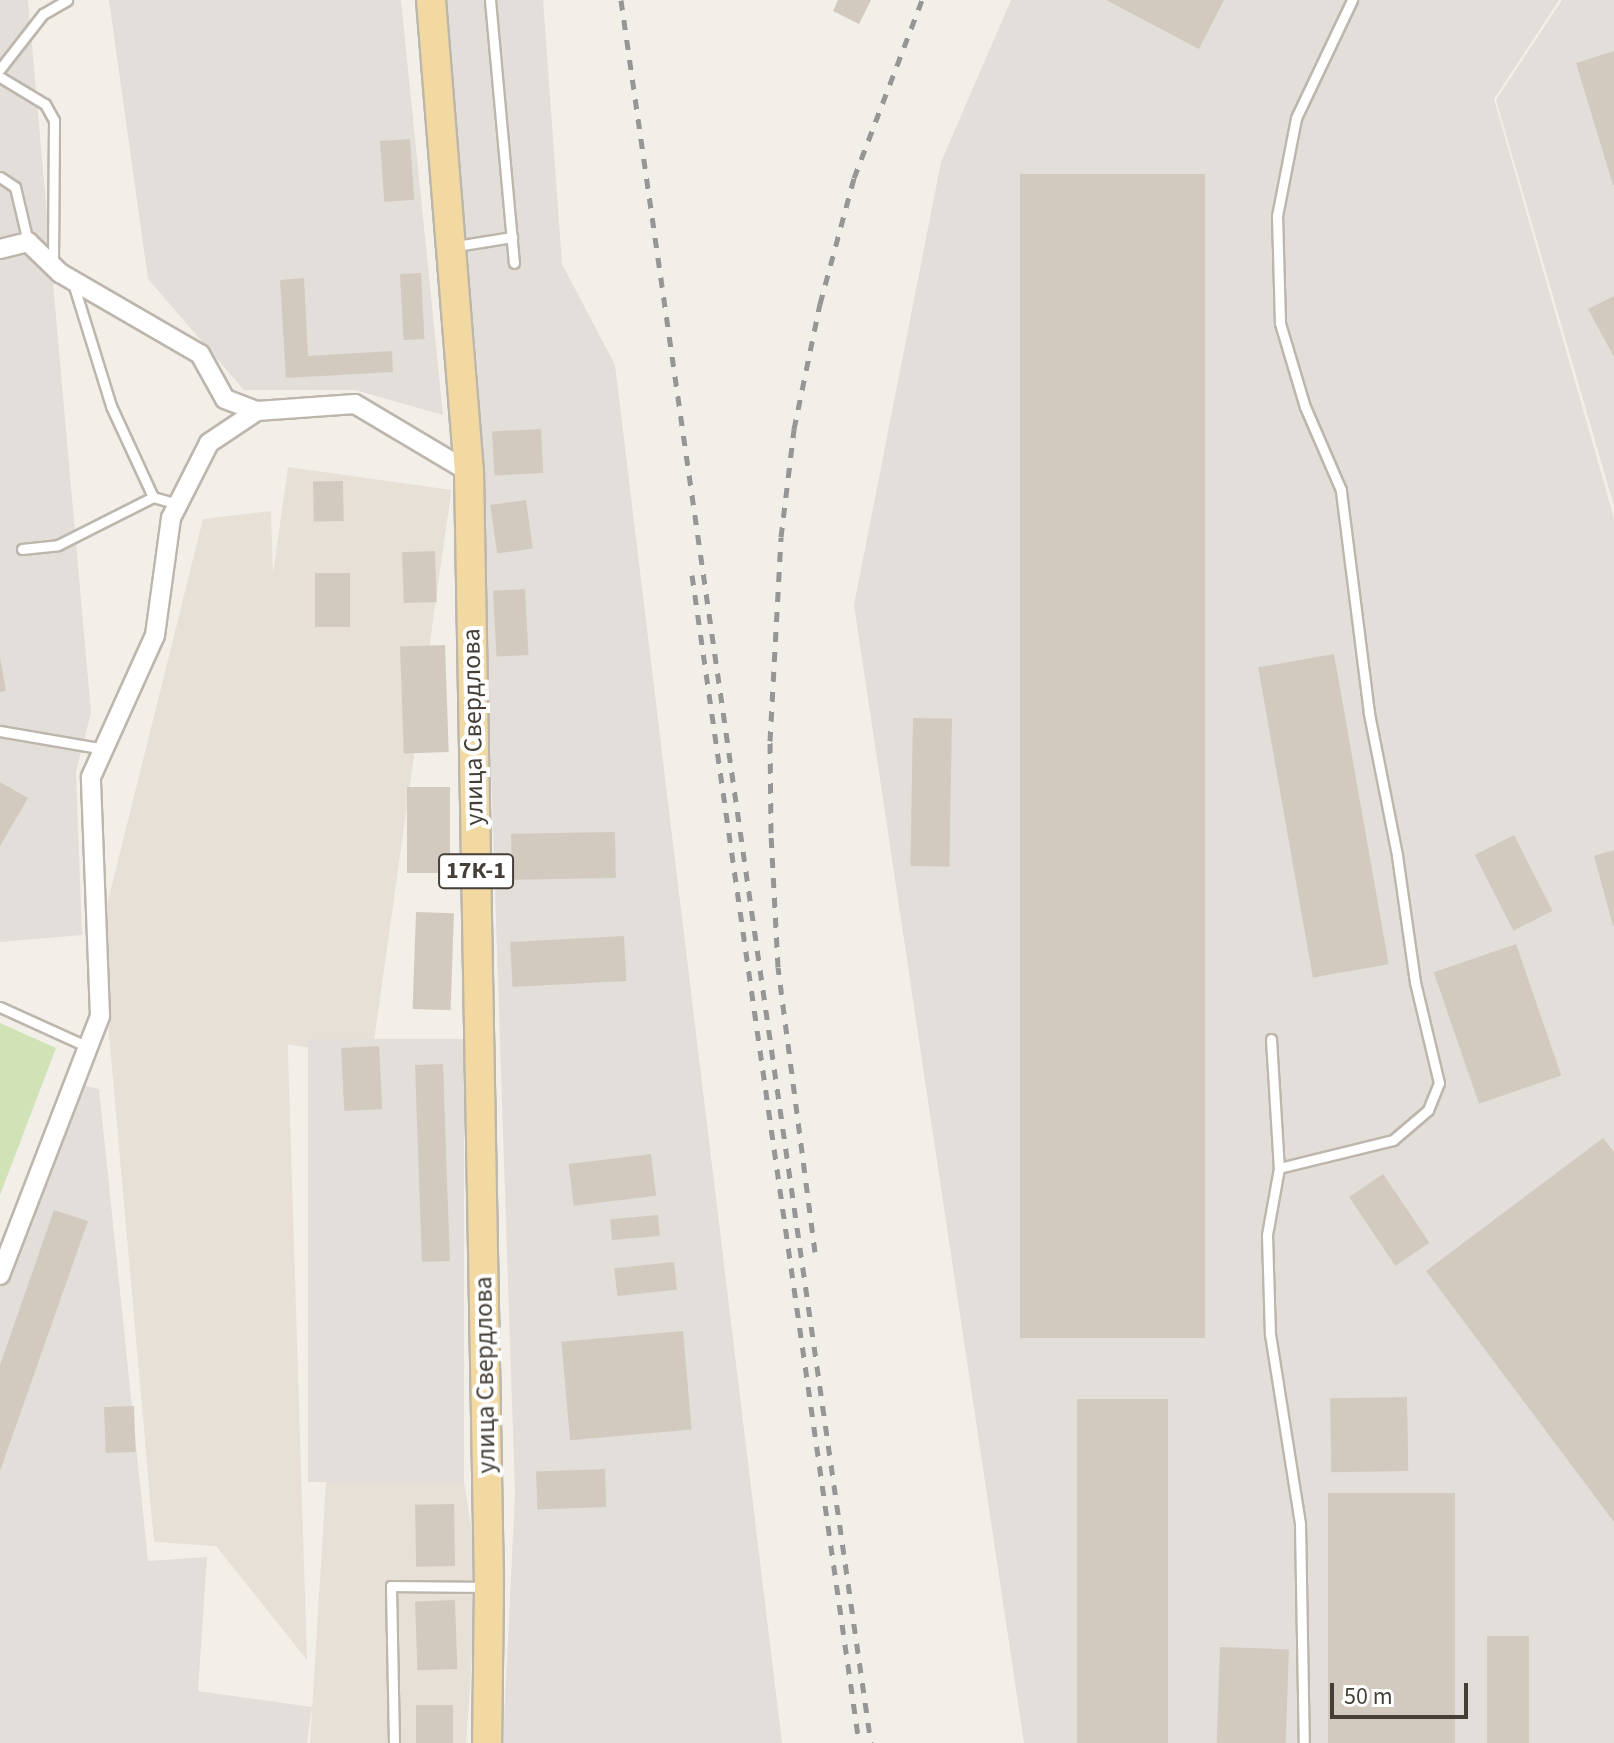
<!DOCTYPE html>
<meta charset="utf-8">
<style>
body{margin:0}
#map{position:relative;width:1614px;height:1743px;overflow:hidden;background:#f2efe9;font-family:"Source Sans 3",sans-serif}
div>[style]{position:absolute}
.residential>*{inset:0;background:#e6e0d7;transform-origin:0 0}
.industrial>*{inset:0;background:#e2deda;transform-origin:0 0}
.green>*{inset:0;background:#d0e2b6}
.building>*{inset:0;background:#d3cabf;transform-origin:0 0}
.roads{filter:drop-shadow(2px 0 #bdb6ac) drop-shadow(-2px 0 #bdb6ac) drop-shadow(0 2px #bdb6ac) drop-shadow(0 -2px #bdb6ac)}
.service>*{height:9px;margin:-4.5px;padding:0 4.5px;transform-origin:4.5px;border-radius:4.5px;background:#fff}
.minor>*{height:18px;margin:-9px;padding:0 9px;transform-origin:9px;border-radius:9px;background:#fff}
.primary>*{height:28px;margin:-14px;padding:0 14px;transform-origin:14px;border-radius:14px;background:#f2d8a1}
.rail>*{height:5px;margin-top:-2.5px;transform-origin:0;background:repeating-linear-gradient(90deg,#969696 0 10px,transparent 0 20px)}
span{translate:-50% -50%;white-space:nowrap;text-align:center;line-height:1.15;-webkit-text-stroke:8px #fff;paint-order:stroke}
.shield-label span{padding:2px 6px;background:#fff;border:2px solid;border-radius:6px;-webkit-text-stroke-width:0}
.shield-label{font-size:24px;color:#453f38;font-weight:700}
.street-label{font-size:26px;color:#453f38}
.scale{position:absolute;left:1330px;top:1683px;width:138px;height:36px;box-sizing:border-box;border:4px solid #453f38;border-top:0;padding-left:10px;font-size:24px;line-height:28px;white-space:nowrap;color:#453f38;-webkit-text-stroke:6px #fff;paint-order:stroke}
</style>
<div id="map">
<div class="residential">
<div style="left:288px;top:467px;width:165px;height:572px;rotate:8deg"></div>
<div style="clip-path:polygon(271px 511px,307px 1660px,216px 1546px,154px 1542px,100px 933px,203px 519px)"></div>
<div style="clip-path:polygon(463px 1475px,478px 1571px,466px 1743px,310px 1743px,326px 1482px)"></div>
</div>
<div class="industrial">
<div style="clip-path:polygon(0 0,28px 0,91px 713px,76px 772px,82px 935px,0 942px)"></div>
<div style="clip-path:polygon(109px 0,401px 0,443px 415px,355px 390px,244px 390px,148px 279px)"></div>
<div style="clip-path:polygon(445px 0,543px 0,562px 264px,615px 365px,782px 1743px,503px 1743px,515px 1494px,478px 377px)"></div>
<div style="clip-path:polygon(1011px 0,1559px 0,1494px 99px,1614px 518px,1614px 1743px,1024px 1743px,854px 605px,941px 162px)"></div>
<div style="clip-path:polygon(1562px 0,1614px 0,1614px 506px,1496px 100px)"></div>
<div style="left:308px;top:1039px;width:156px;height:443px"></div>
<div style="clip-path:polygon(78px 1084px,99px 1089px,148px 1561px,207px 1557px,198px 1691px,312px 1707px,307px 1743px,0 1743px,0 1281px)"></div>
</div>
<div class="green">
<div style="clip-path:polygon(0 1023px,56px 1048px,0 1195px)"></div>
</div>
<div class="building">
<div style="clip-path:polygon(838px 0,871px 0,859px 24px,833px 11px)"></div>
<div style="clip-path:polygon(1106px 0,1224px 0,1199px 49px)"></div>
<div style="clip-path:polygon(1614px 51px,1614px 185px,1613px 185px,1576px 63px)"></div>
<div style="left:410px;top:139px;width:61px;height:30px;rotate:86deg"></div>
<div style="left:1020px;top:174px;width:185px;height:1164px"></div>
<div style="left:421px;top:273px;width:66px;height:21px;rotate:87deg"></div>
<div style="clip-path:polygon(304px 278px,308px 356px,392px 351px,393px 372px,286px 378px,280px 280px)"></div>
<div style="clip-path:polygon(1614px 296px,1614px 357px,1588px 309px)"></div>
<div style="left:541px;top:429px;width:44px;height:49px;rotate:87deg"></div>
<div style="left:343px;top:481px;width:40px;height:30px;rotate:89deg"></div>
<div style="left:526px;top:500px;width:49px;height:36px;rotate:82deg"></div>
<div style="left:435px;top:551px;width:51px;height:33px;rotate:88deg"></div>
<div style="left:315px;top:573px;width:35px;height:54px"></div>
<div style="left:525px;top:589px;width:66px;height:32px;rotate:87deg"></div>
<div style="left:445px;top:645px;width:107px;height:45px;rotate:88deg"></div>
<div style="left:1334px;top:654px;width:315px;height:77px;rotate:80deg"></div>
<div style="clip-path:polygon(0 657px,6px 691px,0 692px)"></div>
<div style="left:913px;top:718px;width:39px;height:148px;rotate:1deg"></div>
<div style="clip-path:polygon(0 782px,28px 798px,0 846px)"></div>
<div style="left:407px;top:787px;width:43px;height:86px"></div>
<div style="left:615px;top:832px;width:46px;height:104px;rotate:89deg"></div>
<div style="left:1514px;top:835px;width:85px;height:44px;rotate:63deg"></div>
<div style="clip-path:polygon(1614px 850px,1614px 926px,1613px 926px,1594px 856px)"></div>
<div style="left:416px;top:912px;width:38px;height:97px;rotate:2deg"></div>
<div style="left:624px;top:936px;width:45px;height:114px;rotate:87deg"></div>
<div style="left:1516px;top:944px;width:139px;height:87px;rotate:71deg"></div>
<div style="left:379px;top:1046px;width:63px;height:38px;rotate:87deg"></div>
<div style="left:443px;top:1064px;width:197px;height:28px;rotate:88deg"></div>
<div style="clip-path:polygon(1603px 1138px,1614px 1152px,1614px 1522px,1426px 1271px)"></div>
<div style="left:651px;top:1154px;width:42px;height:83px;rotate:83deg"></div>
<div style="left:1383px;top:1174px;width:83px;height:41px;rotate:56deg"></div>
<div style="clip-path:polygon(54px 1210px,88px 1221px,0 1471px,0 1365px)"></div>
<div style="left:658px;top:1215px;width:21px;height:48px;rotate:85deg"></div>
<div style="left:674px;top:1262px;width:28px;height:60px;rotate:84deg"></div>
<div style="left:683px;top:1331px;width:99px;height:122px;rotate:85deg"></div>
<div style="left:1407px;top:1397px;width:74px;height:77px;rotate:89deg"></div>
<div style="left:1077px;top:1399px;width:91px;height:344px"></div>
<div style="left:134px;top:1406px;width:46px;height:30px;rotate:88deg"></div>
<div style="left:605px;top:1469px;width:38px;height:69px;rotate:88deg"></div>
<div style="left:1328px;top:1493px;width:127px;height:250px"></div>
<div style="left:454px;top:1504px;width:62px;height:39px;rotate:89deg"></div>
<div style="left:455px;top:1600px;width:69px;height:40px;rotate:88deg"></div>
<div style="left:1487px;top:1636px;width:42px;height:107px"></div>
<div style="left:1220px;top:1647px;width:69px;height:96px;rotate:2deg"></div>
<div style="left:453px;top:1705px;width:38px;height:37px;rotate:90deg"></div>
</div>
<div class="roads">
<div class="service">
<div style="left:490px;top:0;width:264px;rotate:84.8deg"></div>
<div style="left:0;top:69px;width:70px;rotate:-52deg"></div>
<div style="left:43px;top:14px;width:28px;rotate:-30deg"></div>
<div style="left:0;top:77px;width:52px;rotate:31deg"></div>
<div style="left:45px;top:104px;width:18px;rotate:61deg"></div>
<div style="left:54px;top:120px;width:143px;rotate:90.4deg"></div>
<div style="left:0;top:177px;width:18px;rotate:34deg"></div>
<div style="left:15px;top:187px;width:57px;rotate:76.7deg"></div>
<div style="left:456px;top:246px;width:57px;rotate:-9.1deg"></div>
<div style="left:73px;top:283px;width:129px;rotate:72.8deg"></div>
<div style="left:111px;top:406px;width:100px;rotate:65.2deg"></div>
<div style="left:22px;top:549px;width:36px;rotate:-6deg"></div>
<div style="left:58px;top:545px;width:106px;rotate:-26.8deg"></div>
<div style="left:153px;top:497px;width:25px;rotate:16deg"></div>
<div style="left:0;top:731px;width:106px;rotate:9.8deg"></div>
<div style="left:0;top:1007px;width:97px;rotate:24.4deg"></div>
<div style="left:1271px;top:1039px;width:129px;rotate:86.5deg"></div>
<div style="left:1279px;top:1168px;width:68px;rotate:100.2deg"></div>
<div style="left:1267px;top:1235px;width:99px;rotate:88.3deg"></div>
<div style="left:1270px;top:1334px;width:192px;rotate:81deg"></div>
<div style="left:1300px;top:1524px;width:219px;rotate:89deg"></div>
<div style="left:1279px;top:1168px;width:117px;rotate:-13.8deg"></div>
<div style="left:1393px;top:1140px;width:46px;rotate:-40.6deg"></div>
<div style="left:1428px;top:1110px;width:29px;rotate:-68deg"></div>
<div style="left:1439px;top:1083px;width:104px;rotate:-103.4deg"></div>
<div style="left:1415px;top:982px;width:128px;rotate:-98.1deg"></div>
<div style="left:1397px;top:855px;width:145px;rotate:-101.2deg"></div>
<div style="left:1369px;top:713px;width:225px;rotate:-97.2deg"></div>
<div style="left:1341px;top:490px;width:90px;rotate:-113.4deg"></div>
<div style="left:1305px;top:407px;width:88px;rotate:-106.6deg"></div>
<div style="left:1280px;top:323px;width:107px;rotate:-91.6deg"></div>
<div style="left:1277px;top:216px;width:100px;rotate:-79deg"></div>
<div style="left:1296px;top:118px;width:131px;rotate:-64.6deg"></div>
<div style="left:394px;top:1743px;width:157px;rotate:-91.1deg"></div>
<div style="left:391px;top:1586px;width:95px;rotate:0.6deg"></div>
</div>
<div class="minor">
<div style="left:0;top:249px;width:29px;rotate:-14deg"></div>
<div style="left:28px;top:242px;width:45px;rotate:44.1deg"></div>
<div style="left:60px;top:273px;width:162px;rotate:30.1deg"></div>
<div style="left:200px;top:354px;width:51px;rotate:60.9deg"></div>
<div style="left:225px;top:399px;width:34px;rotate:21deg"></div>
<div style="left:0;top:1275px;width:278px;rotate:-68.9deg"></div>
<div style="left:100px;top:1016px;width:239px;rotate:-92.2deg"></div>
<div style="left:91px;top:777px;width:156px;rotate:-65.7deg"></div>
<div style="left:155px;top:635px;width:118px;rotate:-82.2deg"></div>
<div style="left:171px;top:518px;width:84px;rotate:-63.1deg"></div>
<div style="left:209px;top:443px;width:58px;rotate:-33.7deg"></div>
<div style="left:257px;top:411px;width:98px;rotate:-4.1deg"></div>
<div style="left:355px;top:404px;width:133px;rotate:30.8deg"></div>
</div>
<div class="primary">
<div style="left:431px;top:0;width:474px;rotate:85.4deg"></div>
<div style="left:469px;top:472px;width:1115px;rotate:88.97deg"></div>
<div style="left:489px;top:1587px;width:156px;rotate:90.7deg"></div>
</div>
</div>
<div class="rail">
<div style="left:621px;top:0;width:1761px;rotate:81.84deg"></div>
<div style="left:692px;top:575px;width:1180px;rotate:81.86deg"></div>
<div style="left:815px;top:1252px;width:287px;rotate:-97.4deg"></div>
<div style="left:778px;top:967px;width:134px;rotate:-93deg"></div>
<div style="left:771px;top:833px;width:92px;rotate:-90.6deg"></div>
<div style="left:770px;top:741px;width:204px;rotate:-86.9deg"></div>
<div style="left:781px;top:537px;width:109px;rotate:-83.1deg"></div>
<div style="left:794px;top:429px;width:128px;rotate:-78.3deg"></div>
<div style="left:820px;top:304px;width:131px;rotate:-74.9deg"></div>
<div style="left:854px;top:178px;width:191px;rotate:-69.1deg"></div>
</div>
<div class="shield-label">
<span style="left:476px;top:871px">17К-1</span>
</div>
<div class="street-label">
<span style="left:473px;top:727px;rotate:-91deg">улица Свердлова</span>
<span style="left:485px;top:1375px;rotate:-91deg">улица Свердлова</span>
</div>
<div class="scale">50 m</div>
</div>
